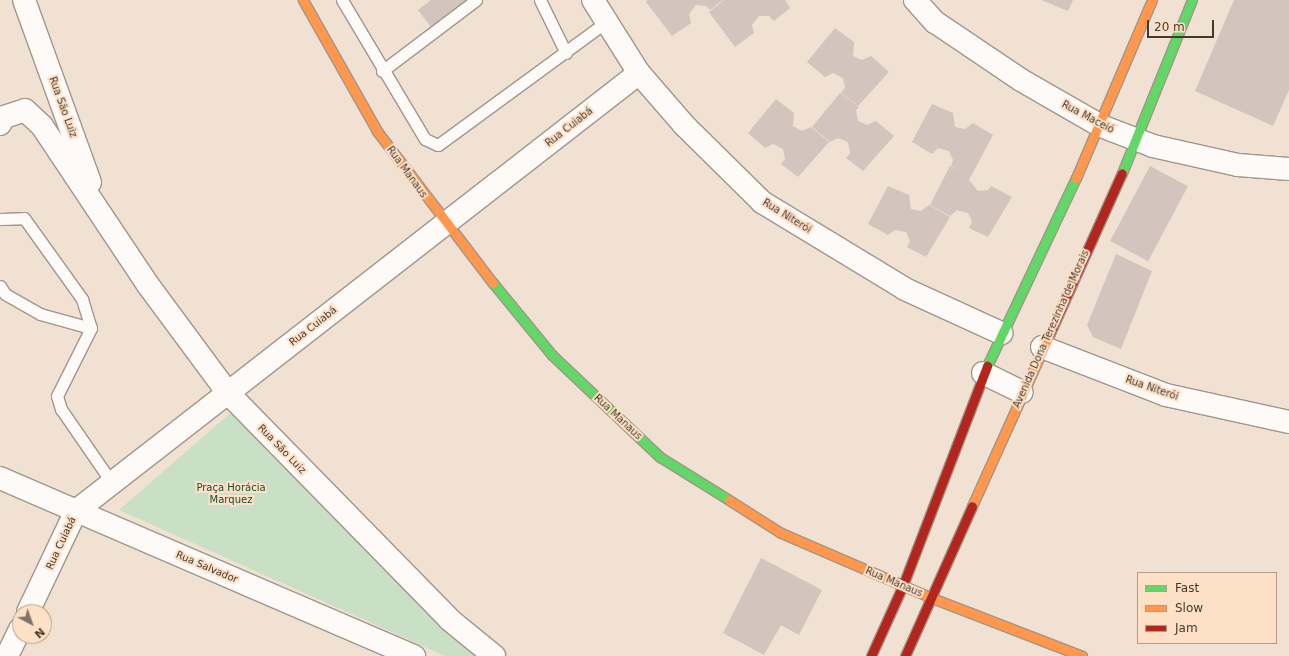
<!DOCTYPE html>
<meta charset="utf-8">
<style>
body{margin:0}
#map{position:relative;width:1289px;height:656px;overflow:hidden;background:#f0e1d3;font-family:"DejaVu Sans",sans-serif}
div>[style]{position:absolute}
.green>*{inset:0;background:#c9e0c6}
.building>*{inset:0;background:#d3c4be;transform-origin:0 0}
.roads{filter:drop-shadow(1px 0 #a1968b) drop-shadow(-1px 0 #a1968b) drop-shadow(0 1px #a1968b) drop-shadow(0 -1px #a1968b)}
.lane>*{height:11px;margin:-5.5px;padding:0 5.5px;transform-origin:5.5px;border-radius:5.5px;background:#fdfaf8}
.street>*{height:22px;margin:-11px;padding:0 11px;transform-origin:11px;border-radius:11px;background:#fdfaf8}
.fast>*{height:9px;margin:-4.5px;padding:0 4.5px;transform-origin:4.5px;border-radius:4.5px;background:#63d668}
.slow>*{height:9px;margin:-4.5px;padding:0 4.5px;transform-origin:4.5px;border-radius:4.5px;background:#ff974d}
.jam>*{height:9px;margin:-4.5px;padding:0 4.5px;transform-origin:4.5px;border-radius:4.5px;background:#b3261e}
span{translate:-50% -50%;white-space:nowrap;text-align:center;line-height:1.15;-webkit-text-stroke:4px #fde0c6;paint-order:stroke}
.street-label{font-size:10px;color:#44392e}
.park-label{font-size:10px;color:#114f30}
.legend{position:absolute;left:1137px;top:572px;width:140px;height:72px;box-sizing:border-box;background:#fde0c6;border:1px solid #b39d89;margin:0;padding:5px 7px;list-style:none;font-size:12px;color:#44392e}
.legend li{display:flex;align-items:center;gap:8px;height:20px}
.legend b{width:20px;border:1px solid #b39d89}
.north{position:absolute;left:12px;top:604px;width:40px;height:40px;box-sizing:border-box;background:#fde0c6;border:1px solid #b39d89;border-radius:50%;rotate:139deg;font-size:11px;font-weight:700;line-height:16px;text-align:center;color:#44392e}
.north::after{content:'';display:block;margin:auto;width:14px;height:18px;background:#807468;clip-path:polygon(50% 0,100% 100%,50% 72%,0 100%)}
.scale{position:absolute;left:1147px;top:20px;width:67px;height:18px;box-sizing:border-box;border:2px solid #44392e;border-top:0;padding-left:5px;font-size:12px;line-height:14px;white-space:nowrap;color:#44392e;-webkit-text-stroke:3px #fde0c6;paint-order:stroke}
</style>
<div id="map">
<div class="green">
<div style="clip-path:polygon(235px 409px,484px 656px,445px 656px,119px 510px)"></div>
</div>
<div class="building">
<div style="clip-path:polygon(431px 0,468px 0,431px 27px,418px 10px)"></div>
<div style="clip-path:polygon(648px 0,723px 0,710px 10px,706px 6px,696px 5px,689px 14px,691px 23px,672px 36px,646px 2px)"></div>
<div style="clip-path:polygon(724px 0,785px 0,790px 8px,774px 21px,769px 16px,759px 16px,752px 25px,754px 33px,735px 47px,709px 12px)"></div>
<div style="clip-path:polygon(1041px 0,1073px 0,1068px 11px)"></div>
<div style="clip-path:polygon(1234px 0,1289px 0,1289px 90px,1273px 126px,1195px 91px)"></div>
<div style="clip-path:polygon(835px 28px,854px 42px,853px 56px,862px 60px,871px 56px,889px 72px,858px 106px,841px 93px,845px 88px,843px 78px,833px 73px,825px 77px,807px 62px)"></div>
<div style="clip-path:polygon(840px 93px,859px 107px,856px 110px,858px 121px,867px 125px,876px 121px,894px 136px,863px 171px,846px 158px,850px 153px,848px 142px,838px 138px,830px 142px,812px 127px)"></div>
<div style="clip-path:polygon(776px 99px,794px 113px,793px 126px,802px 131px,811px 127px,829px 142px,798px 177px,781px 164px,785px 159px,783px 149px,773px 144px,765px 148px,748px 133px)"></div>
<div style="clip-path:polygon(932px 104px,953px 113px,955px 127px,965px 129px,973px 123px,993px 135px,969px 180px,978px 191px,988px 190px,991px 186px,1012px 197px,988px 237px,969px 228px,972px 222px,968px 213px,957px 210px,950px 216px,930px 205px,950px 166px,963px 172px,951px 166px,953px 160px,949px 151px,938px 148px,932px 154px,912px 142px)"></div>
<div style="left:1150px;top:166px;width:43px;height:85px;rotate:28deg"></div>
<div style="clip-path:polygon(888px 186px,909px 195px,911px 209px,921px 211px,929px 205px,950px 217px,926px 257px,907px 247px,910px 241px,906px 232px,895px 230px,888px 235px,868px 224px)"></div>
<div style="clip-path:polygon(1116px 254px,1152px 271px,1121px 349px,1093px 337px,1087px 325px)"></div>
<div style="clip-path:polygon(761px 558px,822px 590px,799px 635px,781px 625px,764px 655px,723px 633px)"></div>
</div>
<div class="roads">
<div class="lane">
<div style="left:342px;top:0;width:162px;rotate:59.2deg"></div>
<div style="left:425px;top:139px;width:14px;rotate:25deg"></div>
<div style="left:438px;top:145px;width:208px;rotate:-36.2deg"></div>
<div style="left:540px;top:0;width:59px;rotate:63.9deg"></div>
<div style="left:382px;top:71px;width:118px;rotate:-37.1deg"></div>
<div style="left:0;top:219px;width:24px;rotate:-2deg"></div>
<div style="left:24px;top:218px;width:100px;rotate:54.4deg"></div>
<div style="left:82px;top:299px;width:30px;rotate:73deg"></div>
<div style="left:91px;top:328px;width:76px;rotate:116.6deg"></div>
<div style="left:57px;top:396px;width:14px;rotate:73deg"></div>
<div style="left:61px;top:409px;width:90px;rotate:55.4deg"></div>
<div style="left:0;top:286px;width:9px;rotate:58deg"></div>
<div style="left:5px;top:294px;width:40px;rotate:29.7deg"></div>
<div style="left:40px;top:314px;width:53px;rotate:15.4deg"></div>
</div>
<div class="street">
<div style="left:24px;top:0;width:194px;rotate:70.1deg"></div>
<div style="left:593px;top:0;width:86px;rotate:57.8deg"></div>
<div style="left:639px;top:73px;width:69px;rotate:49.1deg"></div>
<div style="left:684px;top:125px;width:110px;rotate:44.6deg"></div>
<div style="left:762px;top:202px;width:167px;rotate:31.3deg"></div>
<div style="left:905px;top:289px;width:106px;rotate:24.6deg"></div>
<div style="left:915px;top:0;width:30px;rotate:48deg"></div>
<div style="left:935px;top:22px;width:104px;rotate:34deg"></div>
<div style="left:1021px;top:80px;width:92px;rotate:29.9deg"></div>
<div style="left:1101px;top:126px;width:56px;rotate:21deg"></div>
<div style="left:1153px;top:146px;width:87px;rotate:12.6deg"></div>
<div style="left:1238px;top:165px;width:51px;rotate:4.5deg"></div>
<div style="left:0;top:124px;width:8px;rotate:-60deg"></div>
<div style="left:4px;top:117px;width:22px;rotate:-18deg"></div>
<div style="left:25px;top:110px;width:23px;rotate:43deg"></div>
<div style="left:42px;top:126px;width:191px;rotate:56.3deg"></div>
<div style="left:148px;top:285px;width:134px;rotate:53.5deg"></div>
<div style="left:228px;top:393px;width:318px;rotate:45.6deg"></div>
<div style="left:450px;top:620px;width:57px;rotate:39.3deg"></div>
<div style="left:1042px;top:347px;width:133px;rotate:21.2deg"></div>
<div style="left:1166px;top:395px;width:126px;rotate:12.4deg"></div>
<div style="left:983px;top:373px;width:43px;rotate:26deg"></div>
<div style="left:0;top:478px;width:451px;rotate:23.3deg"></div>
<div style="left:28px;top:612px;width:112px;rotate:-64.6deg"></div>
<div style="left:76px;top:511px;width:713px;rotate:-37.88deg"></div>
<div style="left:7px;top:656px;width:30px;rotate:-64deg"></div>
</div>
<div class="fast">
<div style="left:1122px;top:173px;width:187px;rotate:-68deg"></div>
<div style="left:493px;top:283px;width:93px;rotate:50.7deg"></div>
<div style="left:552px;top:355px;width:149px;rotate:43.4deg"></div>
<div style="left:660px;top:457px;width:81px;rotate:31.9deg"></div>
<div style="left:987px;top:366px;width:208px;rotate:-64.7deg"></div>
</div>
<div class="slow">
<div style="left:303px;top:0;width:150px;rotate:60.5deg"></div>
<div style="left:377px;top:131px;width:191px;rotate:52.7deg"></div>
<div style="left:1076px;top:178px;width:194px;rotate:-66.9deg"></div>
<div style="left:729px;top:500px;width:62px;rotate:32.4deg"></div>
<div style="left:781px;top:533px;width:164px;rotate:23.3deg"></div>
<div style="left:932px;top:598px;width:161px;rotate:21.1deg"></div>
<div style="left:972px;top:506px;width:190px;rotate:-65.7deg"></div>
</div>
<div class="jam">
<div style="left:1050px;top:333px;width:175px;rotate:-65.8deg"></div>
<div style="left:871px;top:656px;width:78px;rotate:-65.7deg"></div>
<div style="left:903px;top:585px;width:235px;rotate:-69deg"></div>
<div style="left:905px;top:656px;width:164px;rotate:-65.9deg"></div>
</div>
</div>
<div class="street-label">
<span style="left:63px;top:107px;rotate:70deg">Rua São Luiz</span>
<span style="left:1088px;top:117px;rotate:28deg">Rua Maceió</span>
<span style="left:569px;top:127px;rotate:-38deg">Rua Cuiabá</span>
<span style="left:407px;top:172px;rotate:54deg">Rua Manaus</span>
<span style="left:787px;top:216px;rotate:32deg">Rua Niterói</span>
<span style="left:313px;top:326px;rotate:-38deg">Rua Cuiabá</span>
<span style="left:1051px;top:329px;rotate:-66deg">Avenida Dona Terezinha de Morais</span>
<span style="left:1152px;top:388px;rotate:19deg">Rua Niterói</span>
<span style="left:618px;top:417px;rotate:43deg">Rua Manaus</span>
<span style="left:282px;top:449px;rotate:46deg">Rua São Luiz</span>
<span style="left:61px;top:543px;rotate:-65deg">Rua Cuiabá</span>
<span style="left:207px;top:567px;rotate:23deg">Rua Salvador</span>
<span style="left:894px;top:582px;rotate:23deg">Rua Manaus</span>
</div>
<div class="park-label">
<span style="left:231px;top:493px">Praça Horácia<br>Marquez</span>
</div>
<ul class="legend">
<li><b style="height:5px;background:#63d668"></b>Fast</li>
<li><b style="height:5px;background:#ff974d"></b>Slow</li>
<li><b style="height:5px;background:#b3261e"></b>Jam</li>
</ul>
<div class="north">N</div>
<div class="scale">20 m</div>
</div>
